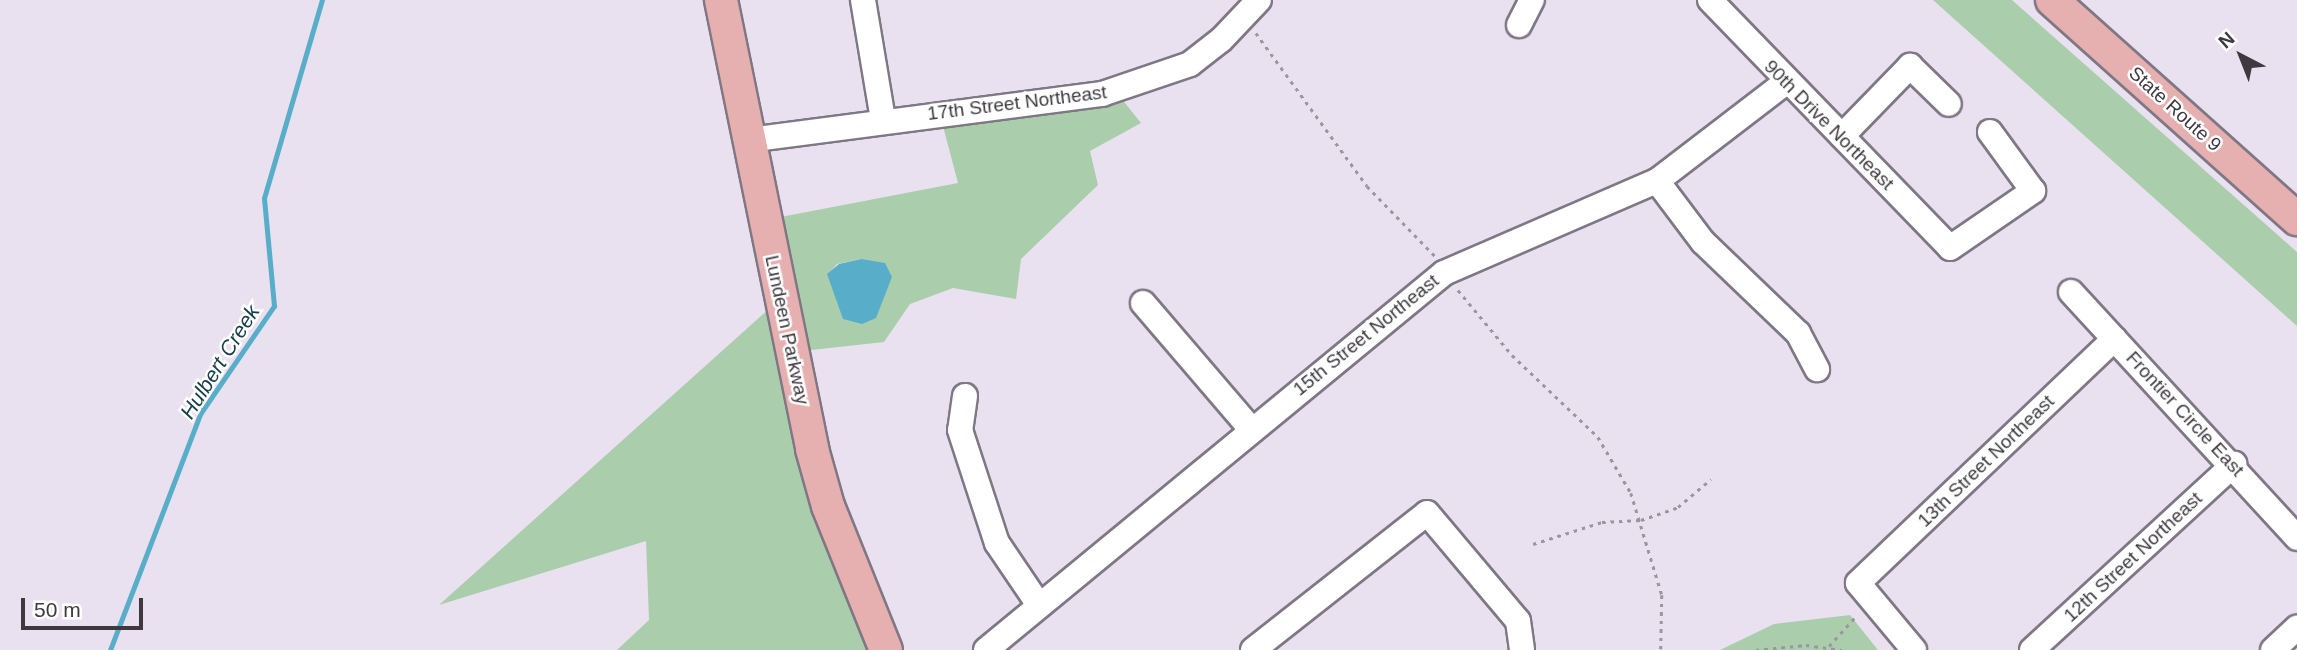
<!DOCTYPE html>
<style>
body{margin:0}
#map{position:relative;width:2297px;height:650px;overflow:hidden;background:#eae1f0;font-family:Helvetica,sans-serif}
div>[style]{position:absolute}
.green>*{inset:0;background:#aaceac}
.water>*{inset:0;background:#58aec9}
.stream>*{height:5px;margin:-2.5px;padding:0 2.5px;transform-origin:2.5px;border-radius:2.5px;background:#58aec9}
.path>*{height:2.5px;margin-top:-1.25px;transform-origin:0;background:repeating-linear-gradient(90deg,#9c95a0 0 3.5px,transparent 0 8.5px)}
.roads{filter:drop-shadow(2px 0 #7f7784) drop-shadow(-2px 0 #7f7784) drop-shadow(0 2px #7f7784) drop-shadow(0 -2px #7f7784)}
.minor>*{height:24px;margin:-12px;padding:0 12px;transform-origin:12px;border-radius:12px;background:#fff}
.major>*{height:32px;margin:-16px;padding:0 16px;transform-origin:16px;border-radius:16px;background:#e6afb0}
span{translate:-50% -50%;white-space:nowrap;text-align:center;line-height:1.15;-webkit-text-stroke:5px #fff;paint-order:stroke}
.street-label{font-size:19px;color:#3d393f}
.water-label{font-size:21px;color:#18404c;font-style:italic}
.north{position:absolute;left:2206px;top:21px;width:70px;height:70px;-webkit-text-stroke:5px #fff;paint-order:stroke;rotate:318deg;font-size:19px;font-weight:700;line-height:28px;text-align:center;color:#3d393f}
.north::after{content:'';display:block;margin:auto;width:24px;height:32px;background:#3d393f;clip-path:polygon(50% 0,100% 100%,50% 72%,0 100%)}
.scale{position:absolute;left:21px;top:598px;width:122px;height:32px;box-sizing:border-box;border:4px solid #3d393f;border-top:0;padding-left:9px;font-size:21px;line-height:24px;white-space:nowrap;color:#3d393f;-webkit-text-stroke:5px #fff;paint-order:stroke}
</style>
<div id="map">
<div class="green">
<div style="clip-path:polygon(1933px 0,2012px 0,2297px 252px,2297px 326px)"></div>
<div style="clip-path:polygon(evenodd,1117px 93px,1141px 123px,1090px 151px,1098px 185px,1021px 259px,1016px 299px,953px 288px,910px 304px,884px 342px,793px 352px,886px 650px,617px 650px,649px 620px,646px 541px,439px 605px,782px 297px,765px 220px,958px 183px,939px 111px,1117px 93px,860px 259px,892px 277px,883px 297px,837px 303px,836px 286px,828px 274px,837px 264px,860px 259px)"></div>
<div style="clip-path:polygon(1850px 615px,1878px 650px,1720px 650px,1774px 624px)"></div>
</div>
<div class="water">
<div style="clip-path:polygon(861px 259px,885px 263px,892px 277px,876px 318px,862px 324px,843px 319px,827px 274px,839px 264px)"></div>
</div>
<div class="stream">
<div style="left:110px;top:650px;width:253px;rotate:-69.1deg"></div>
<div style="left:200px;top:414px;width:131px;rotate:-55.6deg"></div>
<div style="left:274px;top:306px;width:108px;rotate:-95.3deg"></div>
<div style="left:264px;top:198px;width:206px;rotate:-73.7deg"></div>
</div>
<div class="path">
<div style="left:1256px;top:33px;width:189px;rotate:54deg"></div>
<div style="left:1367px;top:186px;width:98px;rotate:45.8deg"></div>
<div style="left:1458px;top:290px;width:85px;rotate:50.3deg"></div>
<div style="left:1512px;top:355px;width:119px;rotate:43.6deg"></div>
<div style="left:1598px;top:437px;width:65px;rotate:59.5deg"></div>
<div style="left:1631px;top:493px;width:107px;rotate:73.1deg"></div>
<div style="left:1662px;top:595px;width:54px;rotate:91.1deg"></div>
<div style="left:1533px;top:544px;width:72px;rotate:-17.7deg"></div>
<div style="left:1602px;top:522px;width:39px;rotate:-3deg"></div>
<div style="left:1641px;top:520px;width:39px;rotate:-19deg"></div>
<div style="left:1678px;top:507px;width:43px;rotate:-40.3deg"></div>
<div style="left:1829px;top:646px;width:42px;rotate:-47.9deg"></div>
<div style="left:1756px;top:650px;width:50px;rotate:-5.7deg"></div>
<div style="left:1806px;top:645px;width:36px;rotate:8deg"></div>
</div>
<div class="roads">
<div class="minor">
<div style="left:863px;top:0;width:121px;rotate:80.5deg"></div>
<div style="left:1710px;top:0;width:345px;rotate:45.9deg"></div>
<div style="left:1950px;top:248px;width:101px;rotate:-34.5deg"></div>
<div style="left:2033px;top:191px;width:73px;rotate:-126.1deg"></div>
<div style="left:1519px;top:25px;width:28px;rotate:-63deg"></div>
<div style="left:1842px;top:136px;width:98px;rotate:-45.8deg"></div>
<div style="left:1910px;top:66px;width:54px;rotate:44.3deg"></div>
<div style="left:748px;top:140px;width:357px;rotate:-7.4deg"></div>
<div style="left:1102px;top:94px;width:93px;rotate:-18.8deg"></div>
<div style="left:1190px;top:64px;width:39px;rotate:-38deg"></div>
<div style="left:1221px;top:40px;width:55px;rotate:-46.5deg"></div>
<div style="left:1657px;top:181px;width:76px;rotate:53deg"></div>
<div style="left:1703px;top:242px;width:132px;rotate:43.8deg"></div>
<div style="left:1798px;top:333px;width:41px;rotate:62.2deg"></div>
<div style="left:2071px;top:292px;width:334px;rotate:47.4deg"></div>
<div style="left:1143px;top:303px;width:166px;rotate:49.4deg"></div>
<div style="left:965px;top:396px;width:34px;rotate:98deg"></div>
<div style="left:960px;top:430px;width:119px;rotate:71.9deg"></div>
<div style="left:997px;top:543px;width:75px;rotate:55.9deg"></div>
<div style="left:986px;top:650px;width:593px;rotate:-39.46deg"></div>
<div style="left:1444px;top:273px;width:232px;rotate:-23.4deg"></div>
<div style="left:1657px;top:181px;width:163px;rotate:-37.5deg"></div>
<div style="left:1253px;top:650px;width:221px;rotate:-38.2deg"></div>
<div style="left:1427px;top:513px;width:141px;rotate:49.9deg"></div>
<div style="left:1518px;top:621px;width:29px;rotate:82deg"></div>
<div style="left:1914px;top:650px;width:87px;rotate:-129.9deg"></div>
<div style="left:1858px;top:583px;width:354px;rotate:-43.6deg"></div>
<div style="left:2032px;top:650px;width:275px;rotate:-42.6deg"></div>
<div style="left:2273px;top:650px;width:33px;rotate:-43deg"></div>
</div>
<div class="major">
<div style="left:721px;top:0;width:458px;rotate:78.5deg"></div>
<div style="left:812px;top:449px;width:59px;rotate:74.3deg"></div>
<div style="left:828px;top:506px;width:155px;rotate:68.1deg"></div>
<div style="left:2052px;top:0;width:329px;rotate:41.8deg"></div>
</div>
</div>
<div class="street-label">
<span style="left:1017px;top:103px;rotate:-7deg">17th Street Northeast</span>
<span style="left:2175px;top:109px;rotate:42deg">State Route 9</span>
<span style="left:1829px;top:125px;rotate:45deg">90th Drive Northeast</span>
<span style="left:787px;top:330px;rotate:78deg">Lundeen Parkway</span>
<span style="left:1366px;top:335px;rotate:-39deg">15th Street Northeast</span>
<span style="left:2185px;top:414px;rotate:47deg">Frontier Circle East</span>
<span style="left:1986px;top:461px;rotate:-44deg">13th Street Northeast</span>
<span style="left:2133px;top:557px;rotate:-43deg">12th Street Northeast</span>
</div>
<div class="water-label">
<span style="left:220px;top:362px;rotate:-58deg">Hulbert Creek</span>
</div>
<div class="north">N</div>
<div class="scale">50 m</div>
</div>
